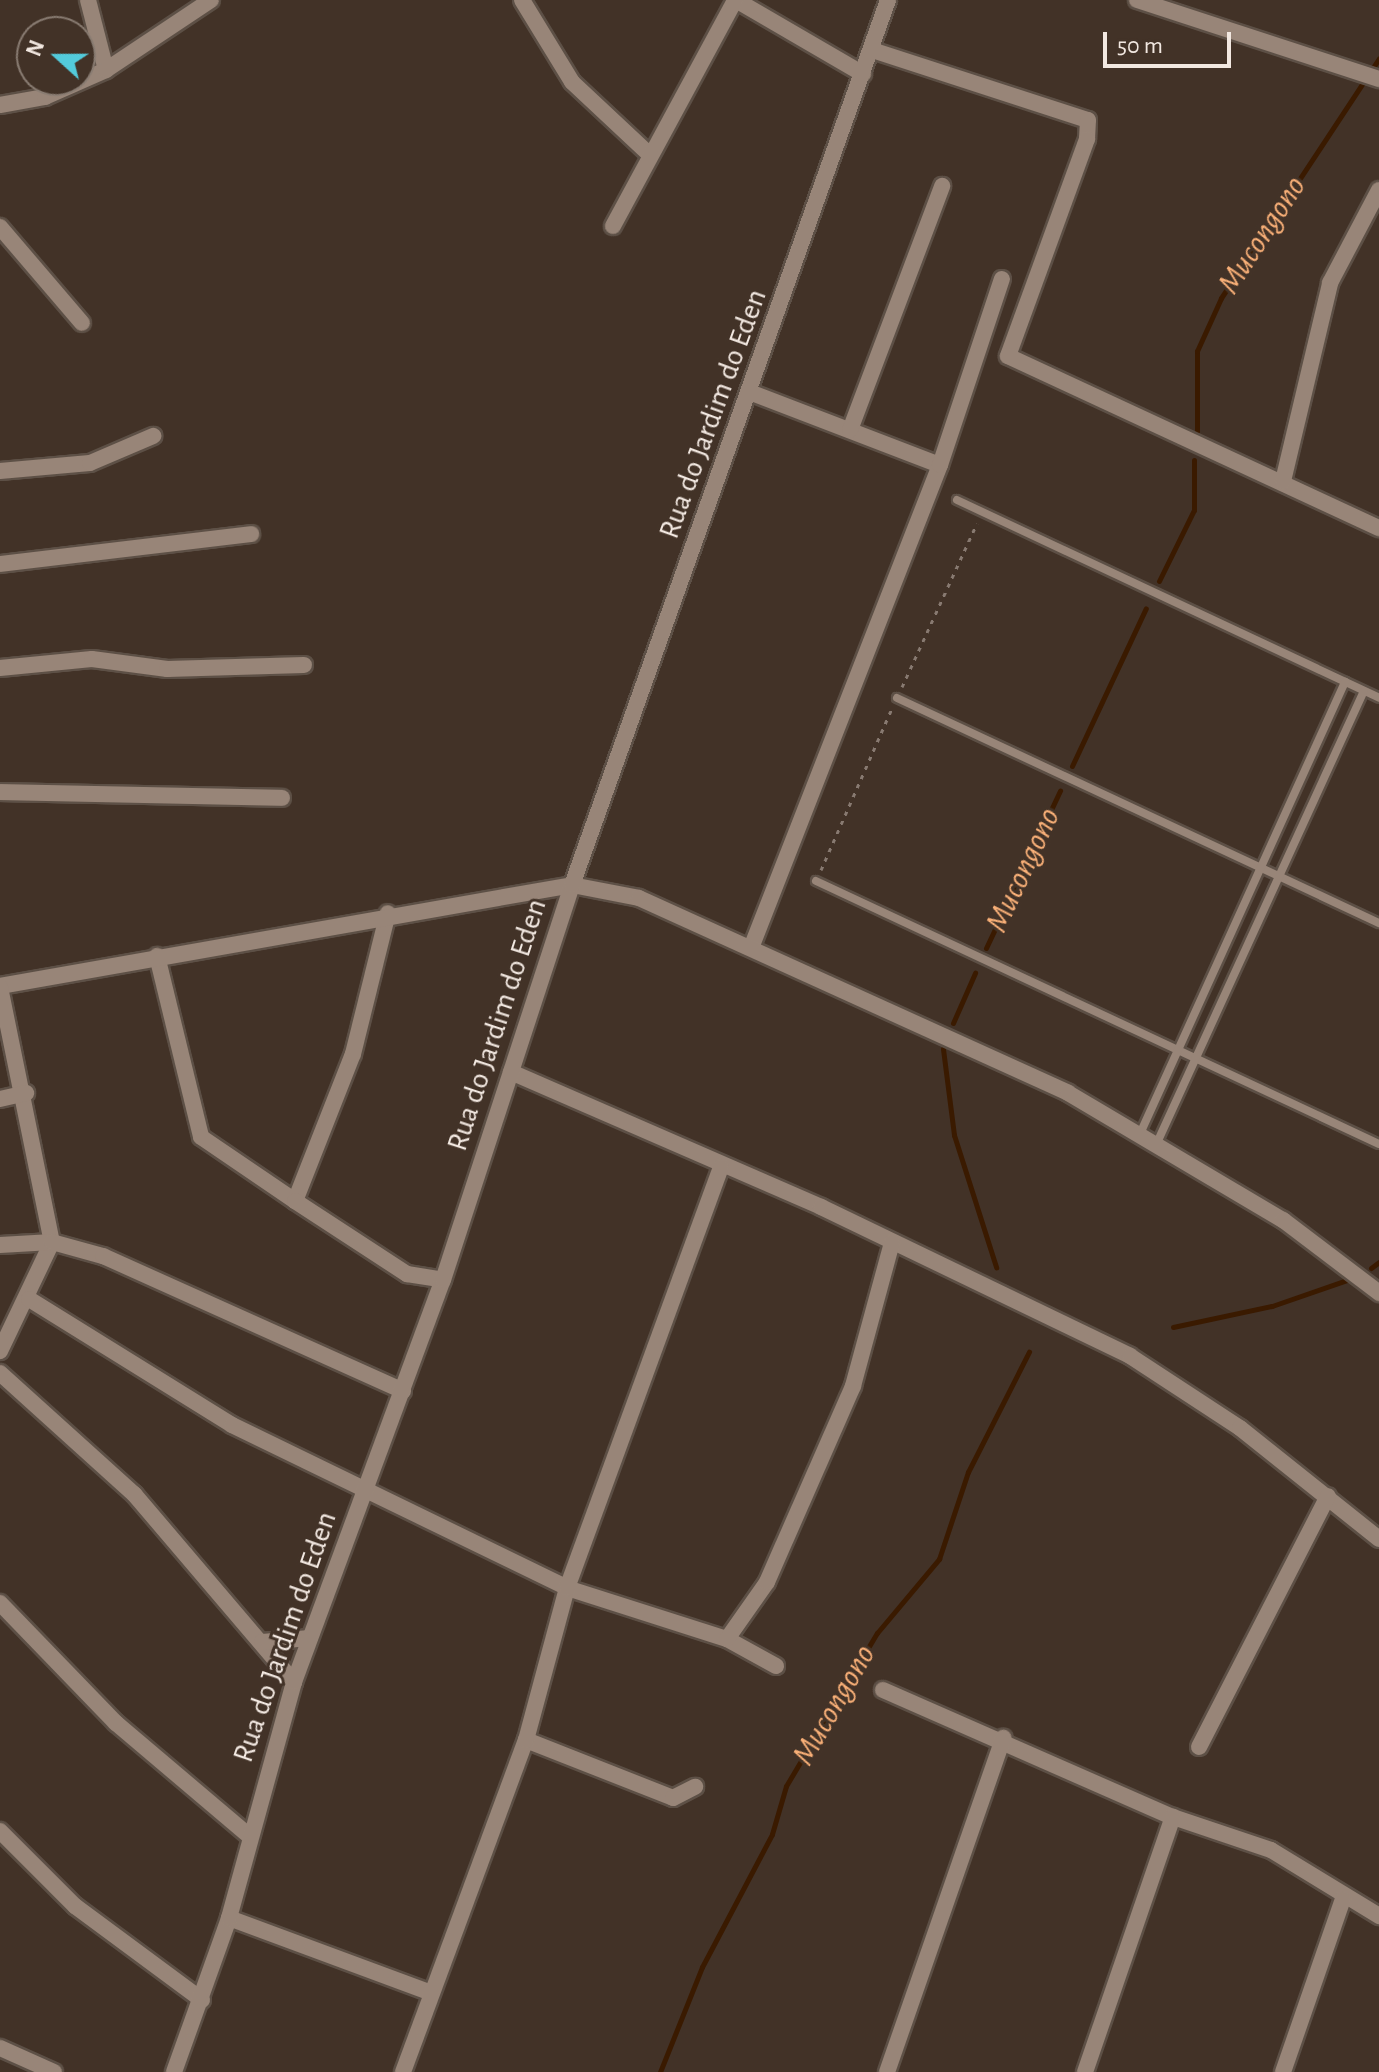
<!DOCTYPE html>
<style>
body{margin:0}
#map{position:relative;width:1379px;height:2072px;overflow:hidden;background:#423227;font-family:"Alegreya Sans",sans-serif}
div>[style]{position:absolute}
.stream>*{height:5px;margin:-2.5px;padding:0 2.5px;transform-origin:2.5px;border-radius:2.5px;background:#3a1a00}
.path>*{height:3px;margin-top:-1.5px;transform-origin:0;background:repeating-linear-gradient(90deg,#887a71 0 4px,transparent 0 10px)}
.roads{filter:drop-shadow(2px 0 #5d5046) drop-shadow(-2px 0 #5d5046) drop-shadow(0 2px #5d5046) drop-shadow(0 -2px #5d5046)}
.lane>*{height:8px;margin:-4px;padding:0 4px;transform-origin:4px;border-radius:4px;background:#988578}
.street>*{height:16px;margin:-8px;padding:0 8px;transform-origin:8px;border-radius:8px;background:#988578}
span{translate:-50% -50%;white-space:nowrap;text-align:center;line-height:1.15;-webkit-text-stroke:6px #423227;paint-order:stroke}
.street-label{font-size:30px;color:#f2e8e1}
.water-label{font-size:32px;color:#f9b078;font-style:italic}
.north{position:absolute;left:16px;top:16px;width:80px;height:80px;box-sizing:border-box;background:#423227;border:2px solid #887b71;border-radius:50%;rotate:291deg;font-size:22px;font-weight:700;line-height:32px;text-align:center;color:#f2e8e1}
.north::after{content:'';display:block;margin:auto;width:28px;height:36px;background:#53cbdb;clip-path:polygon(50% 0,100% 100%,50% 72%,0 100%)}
.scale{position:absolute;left:1103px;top:32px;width:128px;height:36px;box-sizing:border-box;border:4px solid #f2e8e1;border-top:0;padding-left:10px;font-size:24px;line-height:28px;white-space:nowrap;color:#f2e8e1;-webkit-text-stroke:6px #423227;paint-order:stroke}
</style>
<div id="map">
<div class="stream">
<div style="left:1197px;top:431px;width:80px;rotate:-90deg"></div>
<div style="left:1197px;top:351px;width:58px;rotate:-65.6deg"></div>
<div style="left:1221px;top:298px;width:287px;rotate:-56.6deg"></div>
<div style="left:1159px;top:581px;width:79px;rotate:-63.8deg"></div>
<div style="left:1194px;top:510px;width:50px;rotate:-90deg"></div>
<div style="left:1072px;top:766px;width:174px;rotate:-64.9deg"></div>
<div style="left:986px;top:948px;width:174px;rotate:-64.8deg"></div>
<div style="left:953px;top:1023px;width:55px;rotate:-66.3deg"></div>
<div style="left:943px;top:1049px;width:87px;rotate:82.7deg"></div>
<div style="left:954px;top:1135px;width:139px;rotate:72.3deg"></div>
<div style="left:1371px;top:1268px;width:10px;rotate:-37deg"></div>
<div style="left:1173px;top:1327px;width:101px;rotate:-12deg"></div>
<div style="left:1272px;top:1306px;width:79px;rotate:-19.1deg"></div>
<div style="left:660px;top:2072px;width:113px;rotate:-68.2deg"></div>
<div style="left:702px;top:1967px;width:150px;rotate:-62.2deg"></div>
<div style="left:772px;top:1834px;width:50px;rotate:-73.7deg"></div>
<div style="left:786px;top:1786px;width:178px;rotate:-59.3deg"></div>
<div style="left:877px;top:1633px;width:97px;rotate:-50deg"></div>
<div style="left:939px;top:1559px;width:92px;rotate:-71.6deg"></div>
<div style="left:968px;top:1472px;width:135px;rotate:-63.1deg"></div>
</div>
<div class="path">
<div style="left:902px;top:687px;width:180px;rotate:-65.4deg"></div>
<div style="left:821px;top:870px;width:177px;rotate:-66.3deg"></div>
</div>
<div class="roads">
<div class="lane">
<div style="left:957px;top:500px;width:466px;rotate:25.1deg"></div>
<div style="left:897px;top:698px;width:532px;rotate:25.02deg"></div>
<div style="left:816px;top:881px;width:621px;rotate:25.04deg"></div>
<div style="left:1139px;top:1136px;width:499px;rotate:-65.6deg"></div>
<div style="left:1156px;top:1145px;width:499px;rotate:-65.4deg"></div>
</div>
<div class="street">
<div style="left:88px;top:0;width:72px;rotate:75.6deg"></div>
<div style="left:522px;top:0;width:96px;rotate:58.6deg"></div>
<div style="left:572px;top:82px;width:105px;rotate:43.1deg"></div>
<div style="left:736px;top:0;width:147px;rotate:30.2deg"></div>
<div style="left:1137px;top:0;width:255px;rotate:18.1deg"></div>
<div style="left:872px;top:50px;width:227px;rotate:18deg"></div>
<div style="left:1088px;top:120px;width:19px;rotate:93deg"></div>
<div style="left:1087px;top:139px;width:231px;rotate:110deg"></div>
<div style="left:1008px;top:356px;width:409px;rotate:24.9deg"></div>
<div style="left:0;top:105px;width:46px;rotate:-10.1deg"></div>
<div style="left:45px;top:97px;width:67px;rotate:-23.9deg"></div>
<div style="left:106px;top:70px;width:126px;rotate:-33.7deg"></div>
<div style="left:613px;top:226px;width:257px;rotate:-61.6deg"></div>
<div style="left:0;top:227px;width:126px;rotate:49.5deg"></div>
<div style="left:752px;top:393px;width:201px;rotate:21deg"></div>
<div style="left:850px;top:430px;width:261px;rotate:-69.3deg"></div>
<div style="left:0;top:471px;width:90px;rotate:-5.1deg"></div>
<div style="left:90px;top:463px;width:69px;rotate:-23.2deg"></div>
<div style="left:1283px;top:481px;width:204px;rotate:-76.6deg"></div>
<div style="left:1330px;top:283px;width:105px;rotate:-62.2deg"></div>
<div style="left:0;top:564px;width:253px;rotate:-6.8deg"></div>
<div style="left:0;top:668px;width:92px;rotate:-5.6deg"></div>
<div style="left:92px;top:659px;width:76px;rotate:7.6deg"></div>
<div style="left:167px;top:669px;width:137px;rotate:-1.7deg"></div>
<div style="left:0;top:792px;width:282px;rotate:1.2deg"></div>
<div style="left:751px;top:948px;width:519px;rotate:-68.63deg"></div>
<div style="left:940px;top:465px;width:196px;rotate:-71.6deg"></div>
<div style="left:157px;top:956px;width:186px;rotate:76.3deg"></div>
<div style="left:201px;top:1137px;width:114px;rotate:34.2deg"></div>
<div style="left:295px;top:1201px;width:158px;rotate:-68.5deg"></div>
<div style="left:353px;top:1054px;width:145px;rotate:-76.1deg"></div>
<div style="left:0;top:986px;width:581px;rotate:-10.01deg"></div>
<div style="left:572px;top:885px;width:68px;rotate:11deg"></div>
<div style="left:639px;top:898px;width:471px;rotate:24.4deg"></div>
<div style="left:1068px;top:1093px;width:250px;rotate:30.6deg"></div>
<div style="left:1283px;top:1220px;width:121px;rotate:37.2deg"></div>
<div style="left:0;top:987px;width:260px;rotate:78.5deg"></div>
<div style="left:52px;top:1242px;width:121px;rotate:115.5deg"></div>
<div style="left:511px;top:1072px;width:338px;rotate:23.5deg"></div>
<div style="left:821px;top:1207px;width:343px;rotate:25.7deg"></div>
<div style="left:1130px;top:1356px;width:131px;rotate:33.2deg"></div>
<div style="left:1240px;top:1428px;width:178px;rotate:38.6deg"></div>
<div style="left:0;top:1099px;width:27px;rotate:-13deg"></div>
<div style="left:295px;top:1201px;width:134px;rotate:33.1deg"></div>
<div style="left:407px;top:1274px;width:36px;rotate:9deg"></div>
<div style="left:0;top:1245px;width:52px;rotate:-3.3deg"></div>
<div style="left:52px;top:1242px;width:53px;rotate:15.4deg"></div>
<div style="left:103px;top:1256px;width:329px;rotate:24.2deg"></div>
<div style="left:29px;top:1299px;width:239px;rotate:31.8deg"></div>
<div style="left:232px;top:1425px;width:373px;rotate:25.9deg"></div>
<div style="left:567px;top:1588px;width:168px;rotate:17.7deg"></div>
<div style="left:727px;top:1639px;width:56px;rotate:28.9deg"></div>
<div style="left:0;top:1373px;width:181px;rotate:42.1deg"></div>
<div style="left:134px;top:1494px;width:247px;rotate:49.6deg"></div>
<div style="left:0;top:1603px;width:167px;rotate:46deg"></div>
<div style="left:116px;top:1723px;width:172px;rotate:40.3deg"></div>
<div style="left:727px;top:1639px;width:70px;rotate:-54.9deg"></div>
<div style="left:767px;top:1582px;width:214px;rotate:-66.3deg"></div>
<div style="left:853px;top:1386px;width:149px;rotate:-74.8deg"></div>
<div style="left:262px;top:1642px;width:48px;rotate:-4.8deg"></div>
<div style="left:883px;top:1690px;width:317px;rotate:23.7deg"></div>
<div style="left:1173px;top:1817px;width:103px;rotate:18.6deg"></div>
<div style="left:1271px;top:1850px;width:127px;rotate:31.4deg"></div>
<div style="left:526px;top:1740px;width:158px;rotate:21.5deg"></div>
<div style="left:673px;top:1798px;width:25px;rotate:-27deg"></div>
<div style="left:1199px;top:1747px;width:282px;rotate:-62.8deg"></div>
<div style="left:0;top:1831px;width:106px;rotate:45deg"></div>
<div style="left:75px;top:1906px;width:158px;rotate:36.5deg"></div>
<div style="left:229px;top:1918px;width:213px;rotate:20.3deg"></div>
<div style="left:0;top:2048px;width:59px;rotate:24deg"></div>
<div style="left:174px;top:2072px;width:164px;rotate:-70.3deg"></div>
<div style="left:229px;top:1918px;width:245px;rotate:-74.6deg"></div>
<div style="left:294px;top:1682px;width:429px;rotate:-69.7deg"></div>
<div style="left:443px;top:1280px;width:416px;rotate:-71.9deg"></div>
<div style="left:572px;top:885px;width:940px;rotate:-70.35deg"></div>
<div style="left:403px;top:2072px;width:354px;rotate:-69.7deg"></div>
<div style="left:526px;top:1740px;width:157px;rotate:-74.9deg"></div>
<div style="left:567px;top:1588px;width:448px;rotate:-69.9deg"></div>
<div style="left:887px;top:2072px;width:354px;rotate:-70.8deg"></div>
<div style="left:1085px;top:2072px;width:270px;rotate:-71deg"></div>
<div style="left:1283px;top:2072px;width:183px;rotate:-70.9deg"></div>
</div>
</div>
<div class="street-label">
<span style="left:713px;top:414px;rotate:-70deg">Rua do Jardim do Eden</span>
<span style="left:497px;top:1025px;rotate:-72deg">Rua do Jardim do Eden</span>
<span style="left:285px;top:1637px;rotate:-71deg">Rua do Jardim do Eden</span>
</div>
<div class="water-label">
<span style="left:1262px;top:235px;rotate:-57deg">Mucongono</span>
<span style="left:1023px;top:870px;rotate:-65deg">Mucongono</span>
<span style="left:834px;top:1705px;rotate:-60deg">Mucongono</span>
</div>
<div class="north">N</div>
<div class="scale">50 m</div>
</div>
